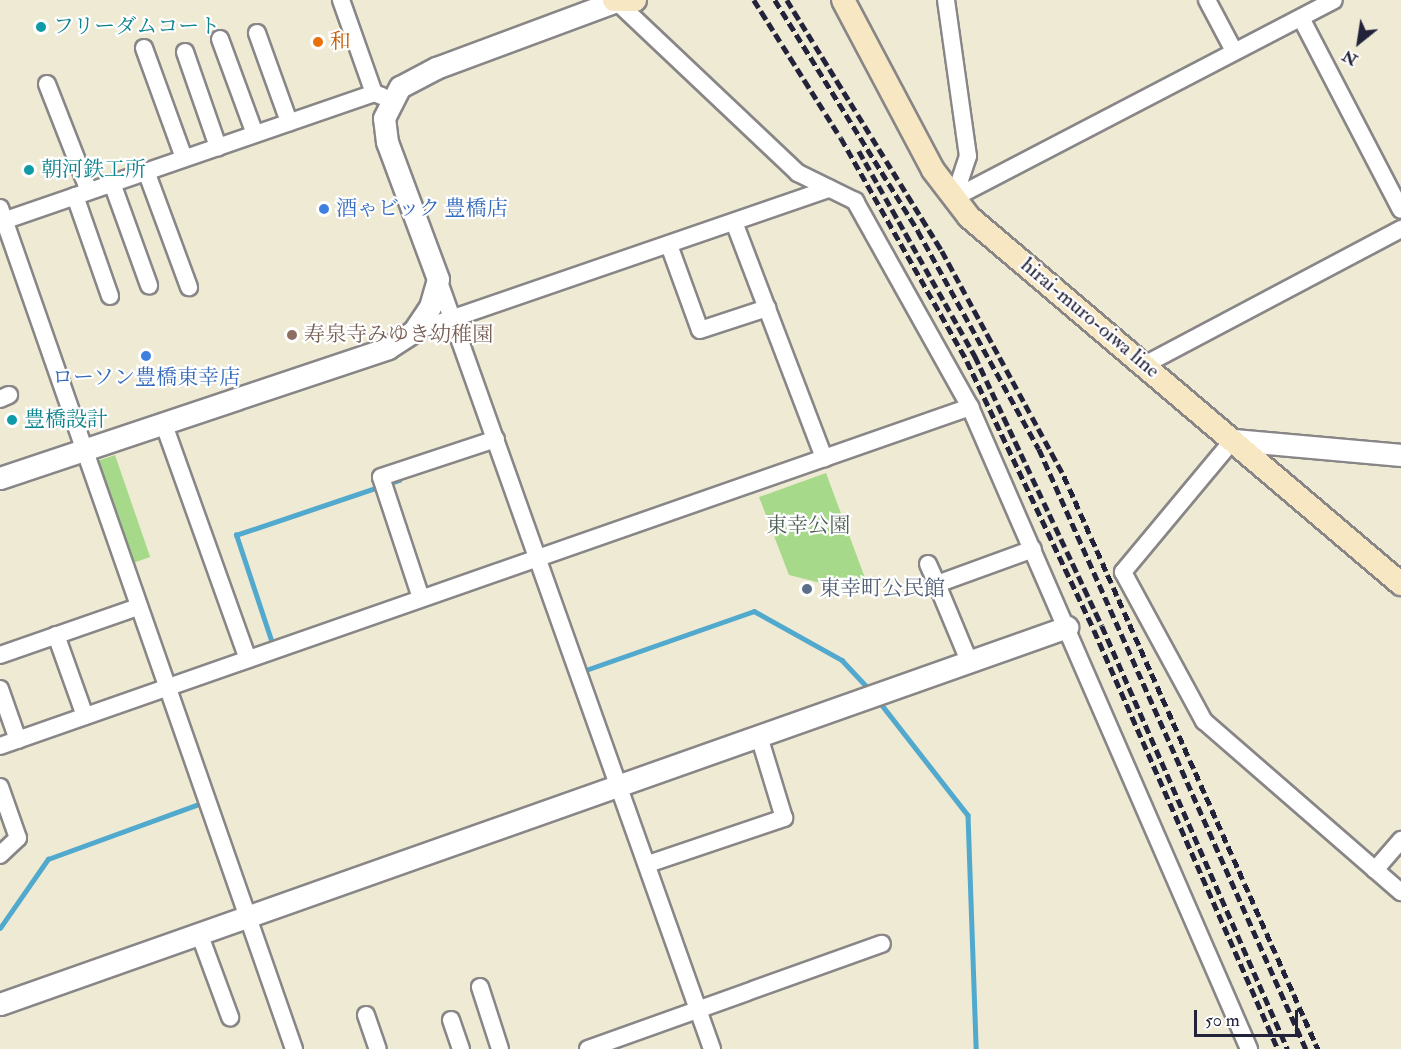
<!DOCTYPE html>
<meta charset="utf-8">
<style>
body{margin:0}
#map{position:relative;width:1401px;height:1049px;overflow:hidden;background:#efead3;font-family:"IM FELL Double Pica","Noto Serif JP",serif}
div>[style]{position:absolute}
.green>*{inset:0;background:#a6da8a;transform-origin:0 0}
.stream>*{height:4.5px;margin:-2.25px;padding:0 2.25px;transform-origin:2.25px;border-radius:2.25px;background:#51a9ce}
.roads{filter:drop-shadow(2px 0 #888687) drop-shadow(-2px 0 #888687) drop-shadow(0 2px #888687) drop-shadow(0 -2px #888687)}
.minor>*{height:16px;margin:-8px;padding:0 8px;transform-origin:8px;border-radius:8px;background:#fff}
.tertiary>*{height:21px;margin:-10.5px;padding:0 10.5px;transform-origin:10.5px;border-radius:10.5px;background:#fff}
.secondary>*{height:22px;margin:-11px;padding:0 11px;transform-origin:11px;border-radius:11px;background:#f7e8c3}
.rail>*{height:4.5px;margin-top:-2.25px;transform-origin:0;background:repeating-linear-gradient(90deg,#22223b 0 9px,transparent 0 13.5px)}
.dots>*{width:16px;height:16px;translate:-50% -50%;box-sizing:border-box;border:3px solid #fff;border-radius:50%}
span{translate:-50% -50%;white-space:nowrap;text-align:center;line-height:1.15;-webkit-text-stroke:4.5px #fff;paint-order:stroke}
.culture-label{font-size:21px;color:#0d838f}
.left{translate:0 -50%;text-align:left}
.food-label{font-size:21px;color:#c56008}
.shop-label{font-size:21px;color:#366cbe}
.street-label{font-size:21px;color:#22223b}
.education-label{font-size:21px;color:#785e54}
.park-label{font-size:21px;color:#506257}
.service-label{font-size:21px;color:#4e5e75}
.north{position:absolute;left:1329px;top:12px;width:60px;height:60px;-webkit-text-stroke:4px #fff;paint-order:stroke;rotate:210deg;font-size:16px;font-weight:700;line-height:24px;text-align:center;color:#22223b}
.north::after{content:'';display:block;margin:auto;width:21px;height:27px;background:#22223b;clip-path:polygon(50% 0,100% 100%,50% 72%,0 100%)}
.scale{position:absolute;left:1194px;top:1010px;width:104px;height:27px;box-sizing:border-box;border:3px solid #22223b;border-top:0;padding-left:8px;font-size:18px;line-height:21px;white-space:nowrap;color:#22223b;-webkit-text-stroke:4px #fff;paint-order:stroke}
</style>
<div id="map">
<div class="green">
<div style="left:115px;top:455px;width:108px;height:21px;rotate:71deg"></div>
<div style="clip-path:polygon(826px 473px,868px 586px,848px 590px,789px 575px,759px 497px)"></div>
</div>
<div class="stream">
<div style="left:272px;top:643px;width:114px;rotate:-108.4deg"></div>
<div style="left:236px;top:535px;width:172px;rotate:-18.6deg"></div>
<div style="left:583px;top:671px;width:181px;rotate:-19.3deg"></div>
<div style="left:754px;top:611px;width:101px;rotate:29.1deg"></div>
<div style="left:842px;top:660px;width:42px;rotate:46.9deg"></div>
<div style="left:878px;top:700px;width:146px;rotate:52deg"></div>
<div style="left:968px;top:815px;width:234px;rotate:88deg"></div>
<div style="left:0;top:928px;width:84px;rotate:-55.2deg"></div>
<div style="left:48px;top:859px;width:167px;rotate:-20deg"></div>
</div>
<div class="roads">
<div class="minor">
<div style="left:341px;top:0;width:99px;rotate:70.5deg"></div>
<div style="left:374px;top:93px;width:9px;rotate:21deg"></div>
<div style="left:946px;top:0;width:158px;rotate:82deg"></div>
<div style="left:968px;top:156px;width:44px;rotate:108.4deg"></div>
<div style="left:1207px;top:0;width:58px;rotate:62.1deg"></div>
<div style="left:616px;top:1px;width:250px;rotate:43.4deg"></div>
<div style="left:798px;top:173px;width:64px;rotate:26.2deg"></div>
<div style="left:855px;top:201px;width:236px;rotate:60.8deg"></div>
<div style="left:970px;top:407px;width:700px;rotate:66.51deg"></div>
<div style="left:1301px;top:18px;width:216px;rotate:62.5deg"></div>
<div style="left:257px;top:33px;width:95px;rotate:70.2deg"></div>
<div style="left:220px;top:39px;width:101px;rotate:69.8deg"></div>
<div style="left:144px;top:48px;width:117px;rotate:70deg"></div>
<div style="left:185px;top:52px;width:101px;rotate:70.8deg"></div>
<div style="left:47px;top:84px;width:115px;rotate:68.6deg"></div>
<div style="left:146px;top:171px;width:124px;rotate:69.7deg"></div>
<div style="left:112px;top:183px;width:109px;rotate:70.1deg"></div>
<div style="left:75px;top:196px;width:106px;rotate:70.7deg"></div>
<div style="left:954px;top:198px;width:428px;rotate:-27.5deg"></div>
<div style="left:0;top:208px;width:891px;rotate:70.73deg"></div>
<div style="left:0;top:222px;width:396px;rotate:-19deg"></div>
<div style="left:734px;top:222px;width:253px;rotate:69.1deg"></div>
<div style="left:669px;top:245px;width:90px;rotate:70deg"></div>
<div style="left:700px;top:330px;width:71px;rotate:-18.2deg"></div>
<div style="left:438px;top:279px;width:817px;rotate:70.41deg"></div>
<div style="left:413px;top:332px;width:440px;rotate:-19deg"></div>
<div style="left:1146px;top:364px;width:289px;rotate:-27.9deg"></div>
<div style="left:0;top:399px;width:10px;rotate:-24deg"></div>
<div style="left:163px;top:422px;width:252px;rotate:70.3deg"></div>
<div style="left:1233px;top:440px;width:172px;rotate:129.8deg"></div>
<div style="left:1123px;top:572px;width:170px;rotate:61.5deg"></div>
<div style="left:1204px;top:721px;width:261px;rotate:41deg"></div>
<div style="left:928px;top:564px;width:22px;rotate:66deg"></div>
<div style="left:421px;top:598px;width:127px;rotate:-108.3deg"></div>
<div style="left:381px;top:477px;width:121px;rotate:-18.3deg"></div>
<div style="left:56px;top:635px;width:86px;rotate:70.3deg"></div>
<div style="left:0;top:655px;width:146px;rotate:-19.2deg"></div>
<div style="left:969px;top:661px;width:83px;rotate:-112.6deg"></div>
<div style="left:937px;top:584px;width:102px;rotate:-20deg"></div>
<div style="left:0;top:689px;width:54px;rotate:70.6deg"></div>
<div style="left:0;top:746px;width:1028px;rotate:-19.26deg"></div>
<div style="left:0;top:787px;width:54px;rotate:70.6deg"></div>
<div style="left:18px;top:838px;width:25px;rotate:137deg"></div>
<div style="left:648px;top:864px;width:144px;rotate:-18.7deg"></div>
<div style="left:784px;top:818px;width:86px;rotate:-107deg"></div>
<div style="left:1375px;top:870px;width:40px;rotate:-49deg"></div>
<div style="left:199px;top:933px;width:90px;rotate:69.7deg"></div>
<div style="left:480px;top:987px;width:65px;rotate:72.1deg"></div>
<div style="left:366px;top:1015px;width:36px;rotate:71deg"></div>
<div style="left:451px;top:1020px;width:31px;rotate:71deg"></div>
<div style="left:588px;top:1049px;width:312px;rotate:-19.7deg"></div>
</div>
<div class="tertiary">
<div style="left:1233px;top:440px;width:169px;rotate:5.1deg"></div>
<div style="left:0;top:478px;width:409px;rotate:-18.5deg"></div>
<div style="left:388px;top:348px;width:30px;rotate:-33deg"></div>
<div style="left:413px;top:332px;width:30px;rotate:-56deg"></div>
<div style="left:430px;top:307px;width:29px;rotate:-74deg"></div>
<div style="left:438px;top:279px;width:146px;rotate:-110.4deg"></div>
<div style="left:387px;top:142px;width:24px;rotate:-97deg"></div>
<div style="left:384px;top:118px;width:35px;rotate:-63deg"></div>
<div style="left:400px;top:87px;width:41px;rotate:-27.8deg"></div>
<div style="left:436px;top:68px;width:192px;rotate:-20.4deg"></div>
<div style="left:0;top:1004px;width:1132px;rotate:-19.46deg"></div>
</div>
<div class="secondary">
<div style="left:614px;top:0;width:21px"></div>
<div style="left:843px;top:0;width:192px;rotate:62.1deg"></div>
<div style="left:933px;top:170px;width:59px;rotate:52.5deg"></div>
<div style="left:969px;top:217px;width:567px;rotate:40.35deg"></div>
</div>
</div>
<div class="rail">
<div style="left:754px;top:0;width:163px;rotate:57.8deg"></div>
<div style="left:841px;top:138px;width:256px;rotate:60.5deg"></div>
<div style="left:967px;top:361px;width:297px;rotate:64.7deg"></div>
<div style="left:1094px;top:630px;width:458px;rotate:66.3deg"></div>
<div style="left:775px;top:0;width:272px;rotate:58.2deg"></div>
<div style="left:918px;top:231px;width:249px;rotate:61deg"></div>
<div style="left:1039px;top:449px;width:657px;rotate:66.01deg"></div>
<div style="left:787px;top:0;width:295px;rotate:58.3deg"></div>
<div style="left:942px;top:251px;width:256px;rotate:61.5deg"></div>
<div style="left:1064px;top:476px;width:627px;rotate:66.09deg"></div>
<div style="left:859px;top:151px;width:236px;rotate:60.5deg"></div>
<div style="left:975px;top:356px;width:298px;rotate:64.8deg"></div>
<div style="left:1102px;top:626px;width:462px;rotate:66.3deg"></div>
</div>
<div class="dots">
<div style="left:41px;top:27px;background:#0f9aa8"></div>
<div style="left:318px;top:42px;background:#e8710a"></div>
<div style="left:29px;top:170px;background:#0f9aa8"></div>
<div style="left:324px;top:209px;background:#3f7fe0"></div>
<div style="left:292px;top:335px;background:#8d6e63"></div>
<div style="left:146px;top:356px;background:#3f7fe0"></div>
<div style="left:12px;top:420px;background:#0f9aa8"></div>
<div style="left:807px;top:589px;background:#5c6f8a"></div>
</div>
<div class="culture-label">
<span class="left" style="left:53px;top:27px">フリーダムコート</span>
<span class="left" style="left:41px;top:170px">朝河鉄工所</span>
<span class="left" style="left:24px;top:420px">豊橋設計</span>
</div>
<div class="food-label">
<span class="left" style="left:330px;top:42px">和</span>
</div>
<div class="shop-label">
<span class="left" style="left:336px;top:209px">酒ゃビック 豊橋店</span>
<span style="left:146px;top:378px">ローソン豊橋東幸店</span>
</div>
<div class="street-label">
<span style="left:1090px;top:318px;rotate:40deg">hirai-muro-oiwa line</span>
</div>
<div class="education-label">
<span class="left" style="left:304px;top:335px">寿泉寺みゆき幼稚園</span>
</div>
<div class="park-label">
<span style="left:808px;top:526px">東幸公園</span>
</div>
<div class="service-label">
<span class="left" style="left:819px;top:589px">東幸町公民館</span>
</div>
<div class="north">N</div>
<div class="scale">50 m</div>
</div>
